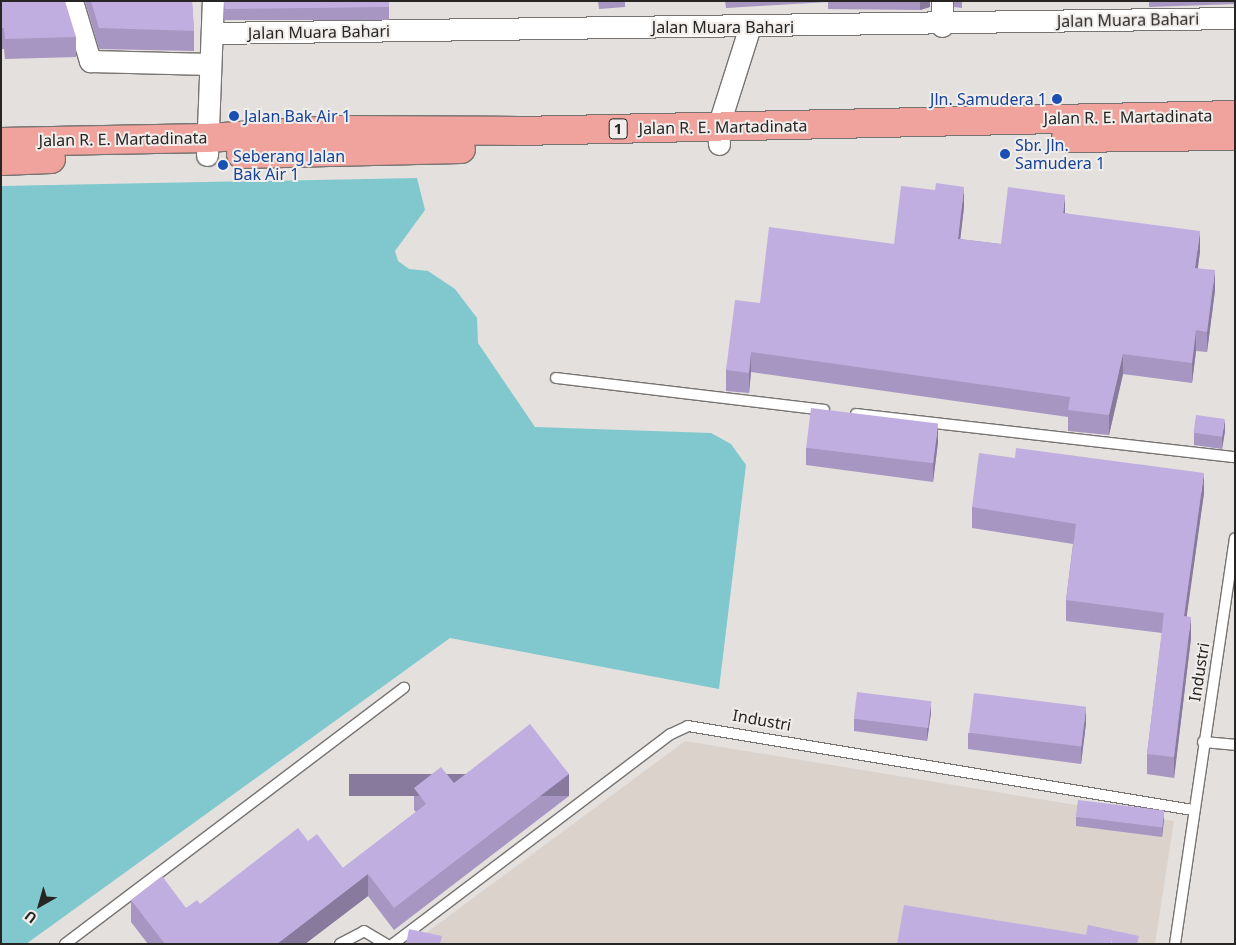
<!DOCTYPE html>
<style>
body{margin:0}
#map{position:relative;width:1236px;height:945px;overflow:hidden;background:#e3e0de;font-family:"Noto Sans",sans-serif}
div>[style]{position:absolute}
.built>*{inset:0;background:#dcd2cc}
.water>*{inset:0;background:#80c8cd}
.roads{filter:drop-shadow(1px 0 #767371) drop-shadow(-1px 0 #767371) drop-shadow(0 1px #767371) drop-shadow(0 -1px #767371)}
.service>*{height:10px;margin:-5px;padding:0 5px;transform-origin:5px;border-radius:5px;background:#fff}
.minor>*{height:21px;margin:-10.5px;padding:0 10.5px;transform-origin:10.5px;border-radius:10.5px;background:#fff}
.trunk>*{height:28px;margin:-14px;padding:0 14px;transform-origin:14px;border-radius:14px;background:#efa39c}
.wall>*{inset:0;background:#a696c1;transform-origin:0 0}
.shaded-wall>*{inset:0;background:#877a9d;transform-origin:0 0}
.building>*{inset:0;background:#c1aee0;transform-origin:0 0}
.dots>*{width:14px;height:14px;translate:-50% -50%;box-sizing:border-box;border:2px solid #f0edeb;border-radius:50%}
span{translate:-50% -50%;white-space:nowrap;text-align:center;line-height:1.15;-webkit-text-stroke:4px #f0edeb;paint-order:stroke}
.shield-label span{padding:1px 4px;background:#f0edeb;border:1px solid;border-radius:4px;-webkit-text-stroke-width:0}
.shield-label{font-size:15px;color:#262524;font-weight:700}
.street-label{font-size:16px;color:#262524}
.transit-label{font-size:16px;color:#164399}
.right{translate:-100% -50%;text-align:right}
.left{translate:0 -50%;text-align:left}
.frame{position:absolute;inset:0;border:2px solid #262524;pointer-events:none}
.north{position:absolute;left:15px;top:880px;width:50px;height:50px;-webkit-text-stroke:4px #f0edeb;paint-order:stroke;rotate:218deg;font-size:14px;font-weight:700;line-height:20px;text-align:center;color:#262524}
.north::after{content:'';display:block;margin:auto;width:18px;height:22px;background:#262524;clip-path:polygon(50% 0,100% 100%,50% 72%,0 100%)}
</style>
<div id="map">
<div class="built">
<div style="clip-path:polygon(685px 741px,1174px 821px,1155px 944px,411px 944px)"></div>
</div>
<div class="water">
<div style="clip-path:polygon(417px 178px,425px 210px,395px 251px,398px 261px,409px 269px,428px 271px,455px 289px,477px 318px,478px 343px,535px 427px,711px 433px,731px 444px,746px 465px,719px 689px,450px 638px,26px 944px,1px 944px,1px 186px)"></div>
</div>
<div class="roads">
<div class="service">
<div style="left:556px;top:378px;width:270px;rotate:6.8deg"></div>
<div style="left:856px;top:414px;width:381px;rotate:6.5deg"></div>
<div style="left:1203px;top:742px;width:32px;rotate:5deg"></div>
<div style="left:65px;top:944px;width:425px;rotate:-37.1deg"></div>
<div style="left:340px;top:944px;width:27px;rotate:-28deg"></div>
<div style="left:364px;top:931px;width:26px;rotate:31deg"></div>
<div style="left:393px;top:944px;width:348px;rotate:-37.1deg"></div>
<div style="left:671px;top:734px;width:19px;rotate:-25deg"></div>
<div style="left:688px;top:726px;width:511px;rotate:9.46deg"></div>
<div style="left:1175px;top:944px;width:410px;rotate:-81.6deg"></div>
</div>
<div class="minor">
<div style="left:72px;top:1px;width:63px;rotate:73.3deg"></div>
<div style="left:90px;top:61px;width:120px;rotate:1.4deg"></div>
<div style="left:942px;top:1px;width:25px;rotate:90deg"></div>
<div style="left:212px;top:33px;width:1023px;rotate:-0.84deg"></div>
<div style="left:719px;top:144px;width:17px;rotate:-93deg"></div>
<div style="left:718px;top:127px;width:106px;rotate:-72.4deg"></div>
<div style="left:207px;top:155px;width:154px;rotate:-87.8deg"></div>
</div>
<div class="trunk">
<div style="left:1066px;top:138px;width:169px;rotate:-0.7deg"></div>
<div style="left:1px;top:142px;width:206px;rotate:-1.1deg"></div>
<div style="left:207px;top:138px;width:128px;rotate:-3.6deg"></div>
<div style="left:335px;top:130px;width:185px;rotate:0.3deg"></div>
<div style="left:520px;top:131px;width:715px;rotate:-1.28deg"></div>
<div style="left:241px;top:154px;width:220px;rotate:-1.3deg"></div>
<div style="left:1px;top:161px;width:50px;rotate:-2.3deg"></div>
</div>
</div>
<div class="wall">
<div style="clip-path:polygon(1px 1px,76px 37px,76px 57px,5px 59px,4px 49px,1px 49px)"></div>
<div style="clip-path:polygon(85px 1px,192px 1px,194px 31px,194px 51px,99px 49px)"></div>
<div style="left:224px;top:1px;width:165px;height:19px"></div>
<div style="clip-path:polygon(598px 1px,625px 1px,625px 7px,599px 9px)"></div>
<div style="clip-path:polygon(725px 1px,930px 1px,930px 7px,920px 10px,828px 9px,828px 2px,726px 8px)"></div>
<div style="clip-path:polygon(954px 1px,962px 1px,962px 8px,954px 7px)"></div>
<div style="clip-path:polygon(1149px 1px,1235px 1px,1235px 4px,1149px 7px)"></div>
<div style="clip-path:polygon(964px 207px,960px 239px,1001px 244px,1065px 213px,1200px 251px,1198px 268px,1215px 290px,1207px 352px,1196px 351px,1192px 383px,1123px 374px,1109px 435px,1068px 431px,1068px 417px,751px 372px,749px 393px,726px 391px,726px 370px,760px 303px,894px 244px)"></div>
<div style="clip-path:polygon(1225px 431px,1222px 449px,1194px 445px,1194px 433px)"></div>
<div style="clip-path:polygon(938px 442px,933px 482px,806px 465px,806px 448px)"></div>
<div style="clip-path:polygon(1204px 493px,1186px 617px,1191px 638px,1174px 778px,1147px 774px,1147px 754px,1162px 633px,1066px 621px,1066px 600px,1073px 544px,972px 528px,972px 507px)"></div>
<div style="clip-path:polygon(931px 713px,927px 741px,854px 731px,854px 719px)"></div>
<div style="clip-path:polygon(1086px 723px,1081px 764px,968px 749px,968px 733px)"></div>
<div style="clip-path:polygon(454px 783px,569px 796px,394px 930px,368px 896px,305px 944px,148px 944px,131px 922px,131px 900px,186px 908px,200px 904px,343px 868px,416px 812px,414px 810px,414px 788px)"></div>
<div style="clip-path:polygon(1076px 817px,1164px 819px,1162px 837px,1076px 826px)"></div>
</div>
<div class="shaded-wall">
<div style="clip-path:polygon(920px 1px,930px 1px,930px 7px,920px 10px)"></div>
<div style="clip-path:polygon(964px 187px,964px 207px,958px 259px,958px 239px)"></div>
<div style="clip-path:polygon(1065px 195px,1065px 215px,1063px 213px)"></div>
<div style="clip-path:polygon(1200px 231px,1200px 251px,1195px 288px,1195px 268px)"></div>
<div style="clip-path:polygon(1215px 270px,1215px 290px,1207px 352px,1207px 332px)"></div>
<div style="clip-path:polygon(1196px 330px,1196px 351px,1192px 383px,1192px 363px)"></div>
<div style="clip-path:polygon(751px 352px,751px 372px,749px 393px,749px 373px)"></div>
<div style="clip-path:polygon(1123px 354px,1123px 374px,1109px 435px,1109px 415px)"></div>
<div style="clip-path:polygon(1225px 419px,1225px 431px,1222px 449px,1222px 437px)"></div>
<div style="clip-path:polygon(938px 424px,938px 442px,933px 482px,933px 464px)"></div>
<div style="clip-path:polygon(1204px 473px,1204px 493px,1184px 636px,1184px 616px)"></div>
<div style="clip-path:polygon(1191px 617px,1191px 638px,1174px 778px,1174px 757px)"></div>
<div style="clip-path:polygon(931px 701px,931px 713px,927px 741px,927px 729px)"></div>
<div style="clip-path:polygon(1086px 707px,1086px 723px,1081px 764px,1081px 748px)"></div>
<div style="left:569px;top:774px;width:22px;height:220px;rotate:90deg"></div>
<div style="clip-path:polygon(1164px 811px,1164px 819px,1162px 837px,1162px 828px)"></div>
<div style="clip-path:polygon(368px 874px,368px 896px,305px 944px,277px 944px)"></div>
</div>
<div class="building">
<div style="clip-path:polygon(1px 1px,65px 1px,76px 37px,5px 39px,4px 28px,1px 28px)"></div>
<div style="clip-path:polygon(91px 1px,192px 1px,194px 31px,99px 28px)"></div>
<div style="clip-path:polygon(224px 1px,389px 1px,389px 7px,225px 9px)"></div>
<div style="clip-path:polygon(936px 183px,964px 187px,958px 239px,1001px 244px,1008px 187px,1065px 195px,1063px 213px,1200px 231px,1195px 268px,1215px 270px,1207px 332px,1196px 330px,1192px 363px,1123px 354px,1109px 415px,1068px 410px,1070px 397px,751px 352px,749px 373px,726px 370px,735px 300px,760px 303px,769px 227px,894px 244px,901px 186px,935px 190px)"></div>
<div style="left:811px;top:408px;width:128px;height:40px;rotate:7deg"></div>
<div style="left:1196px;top:415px;width:29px;height:18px;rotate:8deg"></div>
<div style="clip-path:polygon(1016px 448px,1204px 473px,1184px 616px,1191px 617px,1174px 757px,1147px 754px,1164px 613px,1066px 600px,1076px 524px,972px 507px,979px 453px,1015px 458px)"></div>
<div style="left:857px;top:692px;width:75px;height:27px;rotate:7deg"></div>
<div style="left:974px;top:693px;width:113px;height:40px;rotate:7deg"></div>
<div style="clip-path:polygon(530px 724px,569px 774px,394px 908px,368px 874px,277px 944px,165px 944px,131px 900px,162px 876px,186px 908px,197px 900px,200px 904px,298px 828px,308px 841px,317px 834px,343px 868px,426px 804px,414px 788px,441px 767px,454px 783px)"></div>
<div style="left:1078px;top:800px;width:87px;height:17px;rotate:7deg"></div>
<div style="clip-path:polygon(904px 905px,1112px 939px,1111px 944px,897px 944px)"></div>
<div style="clip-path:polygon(1088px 925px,1139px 936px,1137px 944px,1112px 944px,1112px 939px,1086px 935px)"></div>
<div style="clip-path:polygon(409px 929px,442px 936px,440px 944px,406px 944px)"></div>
</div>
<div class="dots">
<div style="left:1057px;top:99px;background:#1a4fb4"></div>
<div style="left:234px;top:116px;background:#1a4fb4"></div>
<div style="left:1005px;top:154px;background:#1a4fb4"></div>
<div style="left:223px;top:165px;background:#1a4fb4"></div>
</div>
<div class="shield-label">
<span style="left:618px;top:129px">1</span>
</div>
<div class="street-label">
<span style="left:1128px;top:20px;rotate:-1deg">Jalan Muara Bahari</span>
<span style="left:723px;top:27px">Jalan Muara Bahari</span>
<span style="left:319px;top:32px;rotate:-1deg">Jalan Muara Bahari</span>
<span style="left:1128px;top:117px;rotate:-1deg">Jalan R. E. Martadinata</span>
<span style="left:723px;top:127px;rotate:-1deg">Jalan R. E. Martadinata</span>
<span style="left:123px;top:139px;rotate:-1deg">Jalan R. E. Martadinata</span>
<span style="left:1199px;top:672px;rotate:-81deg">Industri</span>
<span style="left:762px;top:720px;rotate:10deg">Industri</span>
</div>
<div class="transit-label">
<span class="right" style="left:1047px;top:99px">Jln. Samudera 1</span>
<span class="left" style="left:244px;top:116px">Jalan Bak Air 1</span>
<span class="left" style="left:1015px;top:154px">Sbr. Jln.<br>Samudera 1</span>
<span class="left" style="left:233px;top:165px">Seberang Jalan<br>Bak Air 1</span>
</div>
<div class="frame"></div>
<div class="north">U</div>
</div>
